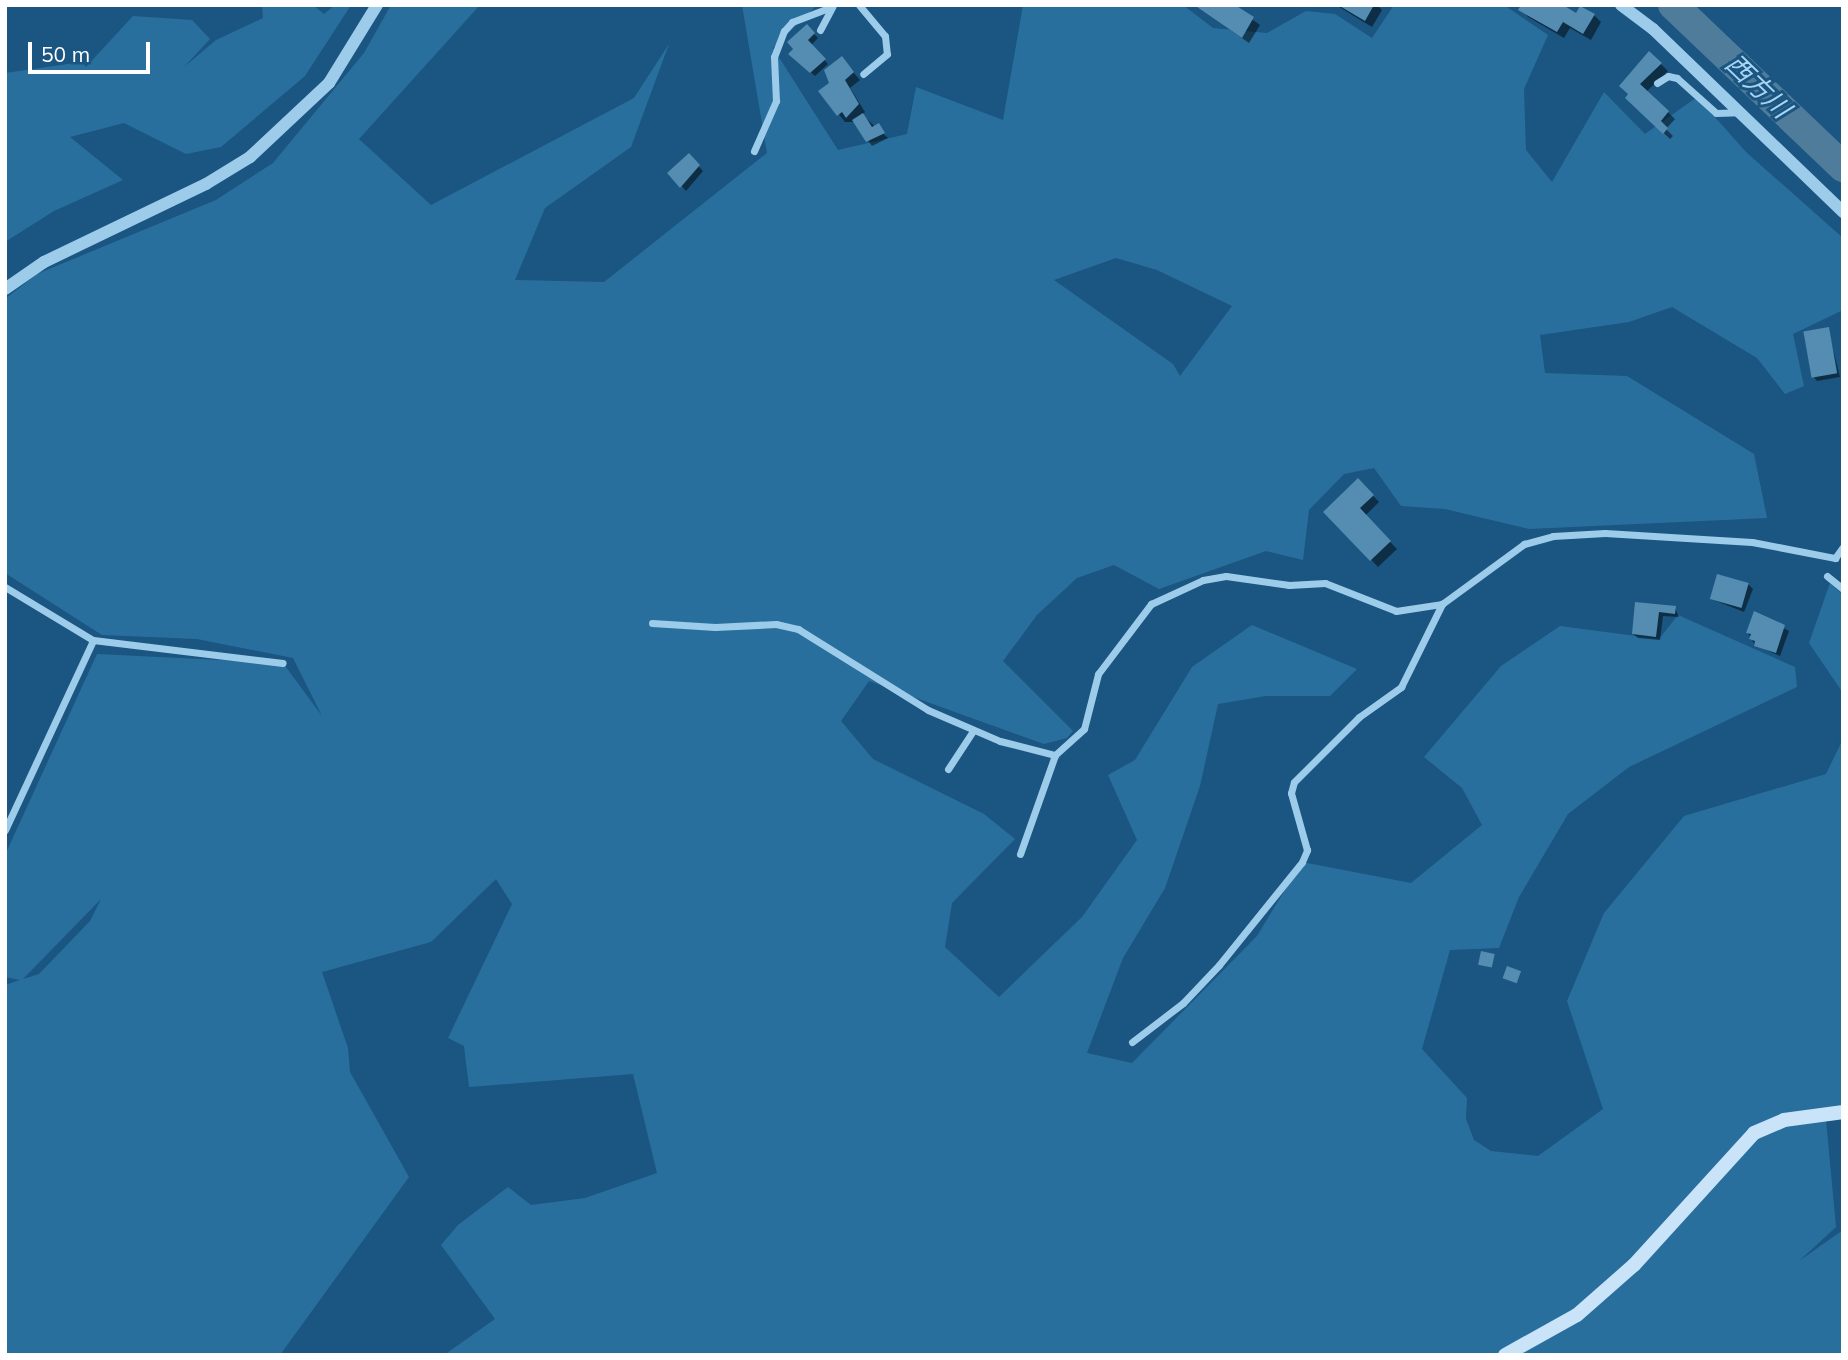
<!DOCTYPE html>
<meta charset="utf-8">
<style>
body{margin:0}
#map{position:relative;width:1848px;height:1360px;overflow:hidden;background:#1a5681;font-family:Mulish,"Noto Sans JP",sans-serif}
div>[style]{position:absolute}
.green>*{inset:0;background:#296f9e}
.shadow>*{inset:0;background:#0007}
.river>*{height:30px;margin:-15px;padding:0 15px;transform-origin:15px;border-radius:15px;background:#507c9c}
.building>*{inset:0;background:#548cb2;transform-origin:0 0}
.minor>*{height:7px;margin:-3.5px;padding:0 3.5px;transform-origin:3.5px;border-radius:3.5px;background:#9dcceb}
.tertiary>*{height:12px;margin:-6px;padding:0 6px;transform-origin:6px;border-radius:6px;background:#9dcceb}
.secondary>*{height:14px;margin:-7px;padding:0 7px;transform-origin:7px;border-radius:7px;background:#c9e4f8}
span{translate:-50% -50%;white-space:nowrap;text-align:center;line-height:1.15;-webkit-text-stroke:6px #1a5681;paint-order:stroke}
.water-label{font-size:26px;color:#a9d5f2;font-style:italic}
.frame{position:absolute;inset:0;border:7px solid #fff;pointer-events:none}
.scale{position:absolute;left:28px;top:42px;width:122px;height:32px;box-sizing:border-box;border:4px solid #fff;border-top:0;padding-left:9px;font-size:21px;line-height:24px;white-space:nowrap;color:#fff;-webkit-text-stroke:5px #1a5681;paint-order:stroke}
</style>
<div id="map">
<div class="green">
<div style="clip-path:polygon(262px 5px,313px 5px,324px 14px,335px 5px,351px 5px,305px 76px,221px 147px,186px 154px,124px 123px,70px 137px,123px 180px,54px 211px,5px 242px,5px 73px,82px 62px,86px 67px,133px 16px,192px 20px,210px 39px,184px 67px,216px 40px,263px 18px)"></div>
<div style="clip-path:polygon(evenodd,391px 5px,480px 5px,359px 139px,431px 205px,634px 98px,669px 44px,631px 147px,545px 208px,515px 280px,604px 282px,767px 153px,742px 5px,817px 5px,773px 48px,838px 150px,907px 134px,916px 87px,1003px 120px,1023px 5px,1183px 5px,1213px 28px,1267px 33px,1306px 11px,1335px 14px,1372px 38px,1394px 5px,1504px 5px,1548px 35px,1524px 89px,1526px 150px,1552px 182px,1604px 92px,1645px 134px,1697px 97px,1746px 152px,1843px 238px,1843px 310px,1793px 334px,1804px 386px,1785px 394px,1757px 358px,1672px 307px,1629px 322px,1540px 335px,1545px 373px,1627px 376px,1754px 454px,1767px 518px,1529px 529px,1445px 509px,1401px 506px,1374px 468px,1344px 474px,1309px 510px,1303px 560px,1266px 551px,1159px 589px,1114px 565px,1077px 578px,1037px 615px,1003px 661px,1073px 731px,1067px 738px,1044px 744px,869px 681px,841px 721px,873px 759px,984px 814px,1015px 839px,952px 903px,945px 947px,999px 997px,1082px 917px,1137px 840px,1108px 775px,1135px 760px,1192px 667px,1252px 625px,1357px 669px,1330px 696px,1266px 696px,1218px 704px,1200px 786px,1165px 888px,1123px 958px,1087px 1053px,1132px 1063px,1257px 936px,1302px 862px,1411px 883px,1482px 825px,1462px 788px,1424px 757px,1501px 666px,1560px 626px,1659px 639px,1678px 615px,1795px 667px,1797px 687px,1629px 767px,1568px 814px,1519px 897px,1499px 948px,1450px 950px,1422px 1049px,1467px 1098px,1466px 1119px,1474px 1140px,1491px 1151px,1538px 1156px,1603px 1109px,1567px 1001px,1604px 913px,1684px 816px,1826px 774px,1843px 739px,1843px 1106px,1825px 1109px,1836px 1227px,1799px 1261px,1843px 1230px,1843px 1355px,444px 1355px,495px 1319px,441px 1245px,458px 1225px,508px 1187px,531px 1205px,585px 1198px,657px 1173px,633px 1074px,469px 1087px,464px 1046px,448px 1038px,512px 904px,496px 879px,431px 942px,322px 972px,348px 1048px,350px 1072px,409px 1177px,280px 1355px,5px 1355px,5px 985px,20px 980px,5px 977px,5px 855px,97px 654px,283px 663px,322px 716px,293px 658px,197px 639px,102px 635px,5px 573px,5px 299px,37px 274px,216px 200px,273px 163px,364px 53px,391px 5px,1116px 258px,1157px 270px,1232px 306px,1180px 376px,1173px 364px,1054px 280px,1116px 258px,391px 5px,101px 899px,90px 921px,39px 974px,23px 979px,101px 899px)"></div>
<div style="clip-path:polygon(1830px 583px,1843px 595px,1843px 693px,1809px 643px)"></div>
</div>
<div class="shadow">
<div style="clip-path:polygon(1194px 5px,1232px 5px,1260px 25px,1249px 43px)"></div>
<div style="clip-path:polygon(1336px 5px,1377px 5px,1382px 10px,1372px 27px)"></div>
<div style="clip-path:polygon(1518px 5px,1559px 5px,1576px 15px,1594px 15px,1601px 22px,1591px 40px,1570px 28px,1564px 38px,1528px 17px)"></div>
<div style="clip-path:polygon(807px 27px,818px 38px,811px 45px,828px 64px,815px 76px,794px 58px)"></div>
<div style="clip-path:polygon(1649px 53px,1668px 71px,1646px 92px,1675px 119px,1666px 129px,1673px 136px,1670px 139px,1627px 98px)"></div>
<div style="clip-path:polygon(848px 66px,860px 80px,850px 88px,865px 112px,862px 115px,888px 138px,872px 146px,855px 122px,845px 122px,821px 92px)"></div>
<div style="clip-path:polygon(689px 156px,703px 171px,686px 191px,670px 173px)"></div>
<div style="clip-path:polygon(1828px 329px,1840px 377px,1817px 381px,1813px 376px)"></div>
<div style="clip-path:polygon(1358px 480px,1379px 502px,1365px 516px,1397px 549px,1378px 567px,1326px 512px)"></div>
<div style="clip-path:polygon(1748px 584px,1753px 589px,1744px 612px,1711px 599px)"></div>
<div style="clip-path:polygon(1637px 604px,1675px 608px,1679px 617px,1663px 616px,1660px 640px,1638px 638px,1633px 634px)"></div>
<div style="clip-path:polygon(1755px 613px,1789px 631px,1780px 656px,1755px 645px,1748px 633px)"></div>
</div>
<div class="river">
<div style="left:1673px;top:5px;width:235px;rotate:43.6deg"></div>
</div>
<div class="building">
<div style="clip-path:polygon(1194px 5px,1235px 5px,1254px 17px,1242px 38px)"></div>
<div style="clip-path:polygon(1338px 5px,1374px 5px,1365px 21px)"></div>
<div style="clip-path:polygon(1521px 5px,1563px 5px,1576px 13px,1580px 6px,1595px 14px,1583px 34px,1563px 22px,1557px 32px,1518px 10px)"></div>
<div style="clip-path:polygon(807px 24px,815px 33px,808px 40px,826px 59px,810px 73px,788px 54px,793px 49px,787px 42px)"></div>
<div style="clip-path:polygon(1649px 51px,1662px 63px,1640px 84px,1669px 111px,1661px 121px,1668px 128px,1663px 134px,1625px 98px,1628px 94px,1619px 86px)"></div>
<div style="clip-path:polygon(842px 56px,854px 72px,845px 80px,859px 104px,846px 118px,842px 112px,837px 116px,818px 91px,829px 83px,824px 70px)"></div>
<div style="clip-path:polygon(863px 113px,872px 127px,879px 123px,885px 133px,866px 142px,852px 120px)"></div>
<div style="clip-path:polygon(689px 153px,700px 165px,680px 188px,667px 173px)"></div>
<div style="left:1829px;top:327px;width:47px;height:26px;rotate:80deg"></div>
<div style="clip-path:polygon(1358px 478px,1374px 495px,1360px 508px,1391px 541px,1370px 561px,1323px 512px)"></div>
<div style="left:1717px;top:574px;width:33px;height:26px;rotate:16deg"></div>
<div style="clip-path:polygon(1635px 602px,1676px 606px,1675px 614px,1659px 612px,1656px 637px,1632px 634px)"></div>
<div style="clip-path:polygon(1754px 611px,1785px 625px,1776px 653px,1754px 646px,1755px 641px,1749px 639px,1751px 634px,1746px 633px)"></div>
<div style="left:1481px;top:951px;width:14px;height:14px;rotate:12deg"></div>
<div style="left:1507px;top:966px;width:15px;height:13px;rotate:20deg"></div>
</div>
<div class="minor">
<div style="left:859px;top:5px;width:40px;rotate:50deg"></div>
<div style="left:885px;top:36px;width:18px;rotate:84deg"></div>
<div style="left:887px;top:54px;width:31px;rotate:140deg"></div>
<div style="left:820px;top:30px;width:27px;rotate:-62deg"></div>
<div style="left:1657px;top:83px;width:13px;rotate:-32deg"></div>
<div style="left:1668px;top:76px;width:9px;rotate:13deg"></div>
<div style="left:1677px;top:78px;width:52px;rotate:41.9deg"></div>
<div style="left:1716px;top:113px;width:23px;rotate:-2deg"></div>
<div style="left:754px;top:151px;width:55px;rotate:-66.3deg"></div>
<div style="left:776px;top:101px;width:44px;rotate:-92.6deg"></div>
<div style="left:774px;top:57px;width:28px;rotate:-69deg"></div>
<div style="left:784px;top:31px;width:12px;rotate:-48deg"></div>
<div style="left:792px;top:22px;width:42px;rotate:-21deg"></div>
<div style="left:1827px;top:576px;width:21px;rotate:39deg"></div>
<div style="left:5px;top:587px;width:103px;rotate:31.1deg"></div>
<div style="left:93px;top:640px;width:191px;rotate:6.9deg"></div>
<div style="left:652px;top:623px;width:63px;rotate:3.6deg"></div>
<div style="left:715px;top:627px;width:61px;rotate:-2.8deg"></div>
<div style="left:776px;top:624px;width:23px;rotate:13deg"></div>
<div style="left:798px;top:629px;width:153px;rotate:31.9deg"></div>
<div style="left:928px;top:710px;width:78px;rotate:23.3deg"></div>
<div style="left:1000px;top:741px;width:57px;rotate:14.3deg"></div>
<div style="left:1055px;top:755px;width:39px;rotate:-42deg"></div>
<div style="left:1084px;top:729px;width:57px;rotate:-75.7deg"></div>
<div style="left:1098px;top:674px;width:88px;rotate:-52.9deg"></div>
<div style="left:1151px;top:604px;width:57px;rotate:-24.8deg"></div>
<div style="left:1203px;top:580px;width:23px;rotate:-10deg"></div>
<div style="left:1226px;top:576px;width:64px;rotate:8.1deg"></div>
<div style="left:1289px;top:585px;width:36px;rotate:-3deg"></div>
<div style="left:1325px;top:583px;width:76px;rotate:21.5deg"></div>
<div style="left:1396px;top:611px;width:47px;rotate:-8.7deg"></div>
<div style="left:1442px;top:604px;width:102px;rotate:-36.2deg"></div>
<div style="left:1524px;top:544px;width:30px;rotate:-15deg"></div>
<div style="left:1553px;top:536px;width:52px;rotate:-3.3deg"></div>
<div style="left:1605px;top:533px;width:147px;rotate:3.5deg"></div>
<div style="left:1752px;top:542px;width:85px;rotate:10.9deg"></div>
<div style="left:1835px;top:558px;width:14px;rotate:-54deg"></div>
<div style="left:948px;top:769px;width:45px;rotate:-56.7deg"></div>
<div style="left:5px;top:830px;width:209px;rotate:-65.1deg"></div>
<div style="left:1020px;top:854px;width:105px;rotate:-70.5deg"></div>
<div style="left:1132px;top:1042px;width:64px;rotate:-37.4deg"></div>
<div style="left:1183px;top:1003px;width:52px;rotate:-46.5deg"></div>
<div style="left:1219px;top:965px;width:132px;rotate:-51.1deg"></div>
<div style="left:1302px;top:862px;width:13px;rotate:-67deg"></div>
<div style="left:1307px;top:850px;width:59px;rotate:-105.7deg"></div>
<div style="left:1291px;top:793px;width:11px;rotate:-75deg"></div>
<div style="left:1294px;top:782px;width:92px;rotate:-45deg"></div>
<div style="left:1359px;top:717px;width:52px;rotate:-35.5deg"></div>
<div style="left:1401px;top:687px;width:93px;rotate:-63.7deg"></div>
</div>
<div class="tertiary">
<div style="left:1621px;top:5px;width:40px;rotate:37deg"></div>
<div style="left:1653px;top:29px;width:264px;rotate:43.9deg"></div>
<div style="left:5px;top:289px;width:47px;rotate:-34.7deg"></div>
<div style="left:44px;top:262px;width:180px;rotate:-25.7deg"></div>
<div style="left:206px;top:184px;width:52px;rotate:-31.5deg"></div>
<div style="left:250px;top:157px;width:108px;rotate:-43.1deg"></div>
<div style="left:329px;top:83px;width:92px;rotate:-58.4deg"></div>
</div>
<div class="secondary">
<div style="left:1505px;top:1355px;width:82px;rotate:-29.1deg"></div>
<div style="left:1577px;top:1315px;width:76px;rotate:-41.3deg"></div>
<div style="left:1634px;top:1265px;width:178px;rotate:-47.7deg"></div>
<div style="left:1754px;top:1133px;width:33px;rotate:-23deg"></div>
<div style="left:1784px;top:1120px;width:60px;rotate:-7.7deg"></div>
</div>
<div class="water-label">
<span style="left:1758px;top:86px;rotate:44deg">西方川</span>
</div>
<div class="frame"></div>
<div class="scale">50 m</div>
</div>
